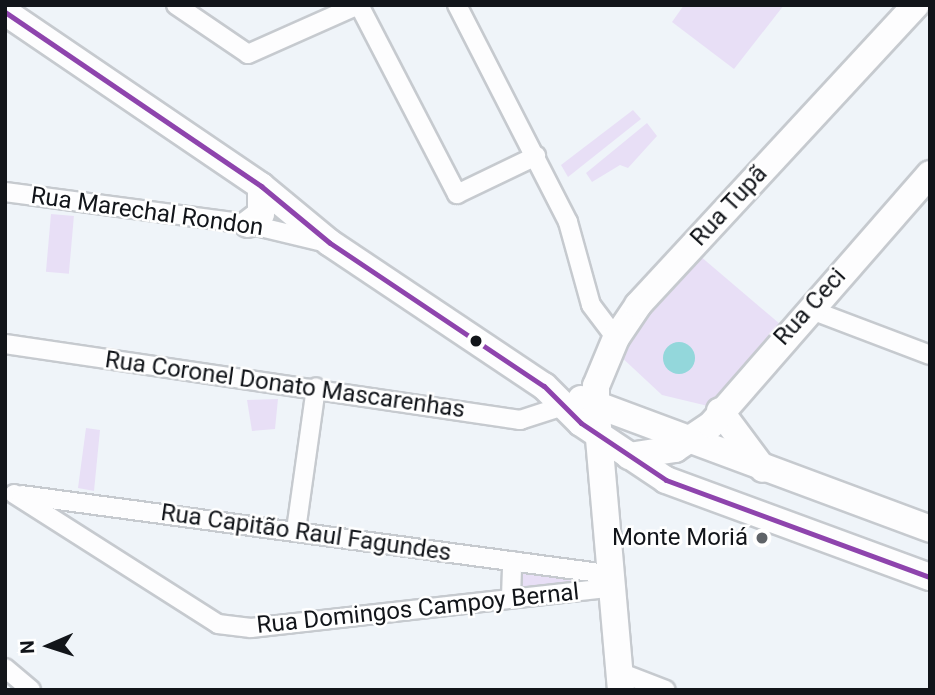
<!DOCTYPE html>
<meta charset="utf-8">
<style>
body{margin:0}
#map{position:relative;width:935px;height:695px;overflow:hidden;background:#eff4f9;font-family:Roboto,sans-serif}
div>[style]{position:absolute}
.green>*{inset:0;background:#e8dff6;transform-origin:0 0}
.water>*{inset:0;background:#93d7db}
.round{border-radius:50%}
.roads{filter:drop-shadow(2px 0 #c6cacf) drop-shadow(-2px 0 #c6cacf) drop-shadow(0 2px #c6cacf) drop-shadow(0 -2px #c6cacf)}
.street>*{height:18px;margin:-9px;padding:0 9px;transform-origin:9px;border-radius:9px;background:#fdfdfe}
.secondary>*{height:26px;margin:-13px;padding:0 13px;transform-origin:13px;border-radius:13px;background:#fdfdfe}
.bus-1>*{height:5px;margin:-2.5px;padding:0 2.5px;transform-origin:2.5px;border-radius:2.5px;background:#8e44ad}
.dots>*{width:19px;height:19px;translate:-50% -50%;box-sizing:border-box;border:4px solid #fff;border-radius:50%}
span{translate:-50% -50%;white-space:nowrap;text-align:center;line-height:1.15;-webkit-text-stroke:5px #fff;paint-order:stroke}
.street-label{font-size:24px;color:#12151a}
.poi-label{font-size:24px;color:#12151a}
.right{translate:-100% -50%;text-align:right}
.frame{position:absolute;inset:0;border:7px solid #12151a;pointer-events:none}
.north{position:absolute;left:14px;top:611px;width:70px;height:70px;-webkit-text-stroke:5px #fff;paint-order:stroke;rotate:267deg;font-size:19px;font-weight:700;line-height:28px;text-align:center;color:#12151a}
.north::after{content:'';display:block;margin:auto;width:24px;height:32px;background:#12151a;clip-path:polygon(50% 0,100% 100%,50% 72%,0 100%)}
</style>
<div id="map">
<div class="green">
<div style="clip-path:polygon(684px 5px,784px 5px,734px 69px,672px 22px)"></div>
<div style="clip-path:polygon(633px 110px,641px 119px,568px 177px,561px 165px)"></div>
<div style="clip-path:polygon(647px 123px,657px 136px,628px 168px,620px 165px,592px 182px,586px 173px)"></div>
<div style="left:51px;top:214px;width:23px;height:58px;rotate:5deg"></div>
<div style="clip-path:polygon(693px 250px,780px 324px,719px 401px,708px 406px,662px 395px,618px 354px)"></div>
<div style="clip-path:polygon(278px 399px,275px 429px,252px 431px,247px 400px)"></div>
<div style="clip-path:polygon(86px 428px,100px 430px,94px 491px,78px 488px)"></div>
<div style="clip-path:polygon(519px 569px,593px 576px,594px 584px,521px 591px)"></div>
</div>
<div class="water">
<div class="round" style="left:663px;top:342px;width:32px;height:32px"></div>
</div>
<div class="roads">
<div class="street">
<div style="left:176px;top:5px;width:87px;rotate:34.2deg"></div>
<div style="left:248px;top:54px;width:120px;rotate:-24deg"></div>
<div style="left:359px;top:5px;width:213px;rotate:62.6deg"></div>
<div style="left:457px;top:194px;width:88px;rotate:-25.7deg"></div>
<div style="left:457px;top:5px;width:244px;rotate:62.9deg"></div>
<div style="left:568px;top:222px;width:86px;rotate:74.5deg"></div>
<div style="left:591px;top:305px;width:41px;rotate:52.9deg"></div>
<div style="left:5px;top:192px;width:245px;rotate:7.5deg"></div>
<div style="left:248px;top:224px;width:77px;rotate:13.5deg"></div>
<div style="left:809px;top:309px;width:129px;rotate:20.8deg"></div>
<div style="left:5px;top:344px;width:521px;rotate:8.39deg"></div>
<div style="left:520px;top:420px;width:45px;rotate:-18deg"></div>
<div style="left:14px;top:494px;width:242px;rotate:32.5deg"></div>
<div style="left:218px;top:624px;width:33px;rotate:7deg"></div>
<div style="left:251px;top:628px;width:360px;rotate:-6.4deg"></div>
<div style="left:21px;top:495px;width:591px;rotate:7.68deg"></div>
<div style="left:296px;top:530px;width:144px;rotate:-82deg"></div>
<div style="left:511px;top:597px;width:36px;rotate:-88deg"></div>
<div style="left:5px;top:668px;width:34px;rotate:40deg"></div>
<div style="left:619px;top:672px;width:50px;rotate:21deg"></div>
</div>
<div class="secondary">
<div style="left:5px;top:12px;width:310px;rotate:34.2deg"></div>
<div style="left:261px;top:186px;width:89px;rotate:39.6deg"></div>
<div style="left:330px;top:243px;width:257px;rotate:33.8deg"></div>
<div style="left:544px;top:386px;width:52px;rotate:45deg"></div>
<div style="left:581px;top:423px;width:102px;rotate:33.8deg"></div>
<div style="left:666px;top:480px;width:281px;rotate:20.2deg"></div>
<div style="left:248px;top:224px;width:16px;rotate:-38deg"></div>
<div style="left:261px;top:214px;width:28px;rotate:-90deg"></div>
<div style="left:581px;top:399px;width:372px;rotate:20.4deg"></div>
<div style="left:720px;top:411px;width:72px;rotate:53.4deg"></div>
<div style="left:629px;top:456px;width:47px;rotate:-8.7deg"></div>
<div style="left:675px;top:449px;width:43px;rotate:-33.7deg"></div>
<div style="left:711px;top:425px;width:333px;rotate:-48.9deg"></div>
<div style="left:621px;top:690px;width:285px;rotate:-95deg"></div>
<div style="left:596px;top:406px;width:20px;rotate:-90deg"></div>
<div style="left:596px;top:386px;width:52px;rotate:-67.4deg"></div>
<div style="left:616px;top:338px;width:40px;rotate:-56deg"></div>
<div style="left:638px;top:305px;width:409px;rotate:-47.2deg"></div>
</div>
</div>
<div class="bus-1">
<div style="left:5px;top:12px;width:310px;rotate:34.2deg"></div>
<div style="left:261px;top:186px;width:89px;rotate:39.6deg"></div>
<div style="left:330px;top:243px;width:257px;rotate:33.8deg"></div>
<div style="left:544px;top:386px;width:52px;rotate:45deg"></div>
<div style="left:581px;top:423px;width:102px;rotate:33.8deg"></div>
<div style="left:666px;top:480px;width:281px;rotate:20.2deg"></div>
</div>
<div class="dots">
<div style="left:476px;top:341px;background:#12151a"></div>
<div style="left:762px;top:538px;background:#5f6368"></div>
</div>
<div class="street-label">
<span style="left:729px;top:206px;rotate:-47deg">Rua Tupã</span>
<span style="left:147px;top:212px;rotate:8deg">Rua Marechal Rondon</span>
<span style="left:810px;top:307px;rotate:-48deg">Rua Ceci</span>
<span style="left:285px;top:385px;rotate:8deg">Rua Coronel Donato Mascarenhas</span>
<span style="left:306px;top:533px;rotate:8deg">Rua Capitão Raul Fagundes</span>
<span style="left:418px;top:609px;rotate:-6deg">Rua Domingos Campoy Bernal</span>
</div>
<div class="poi-label">
<span class="right" style="left:748px;top:538px">Monte Moriá</span>
</div>
<div class="frame"></div>
<div class="north">N</div>
</div>
